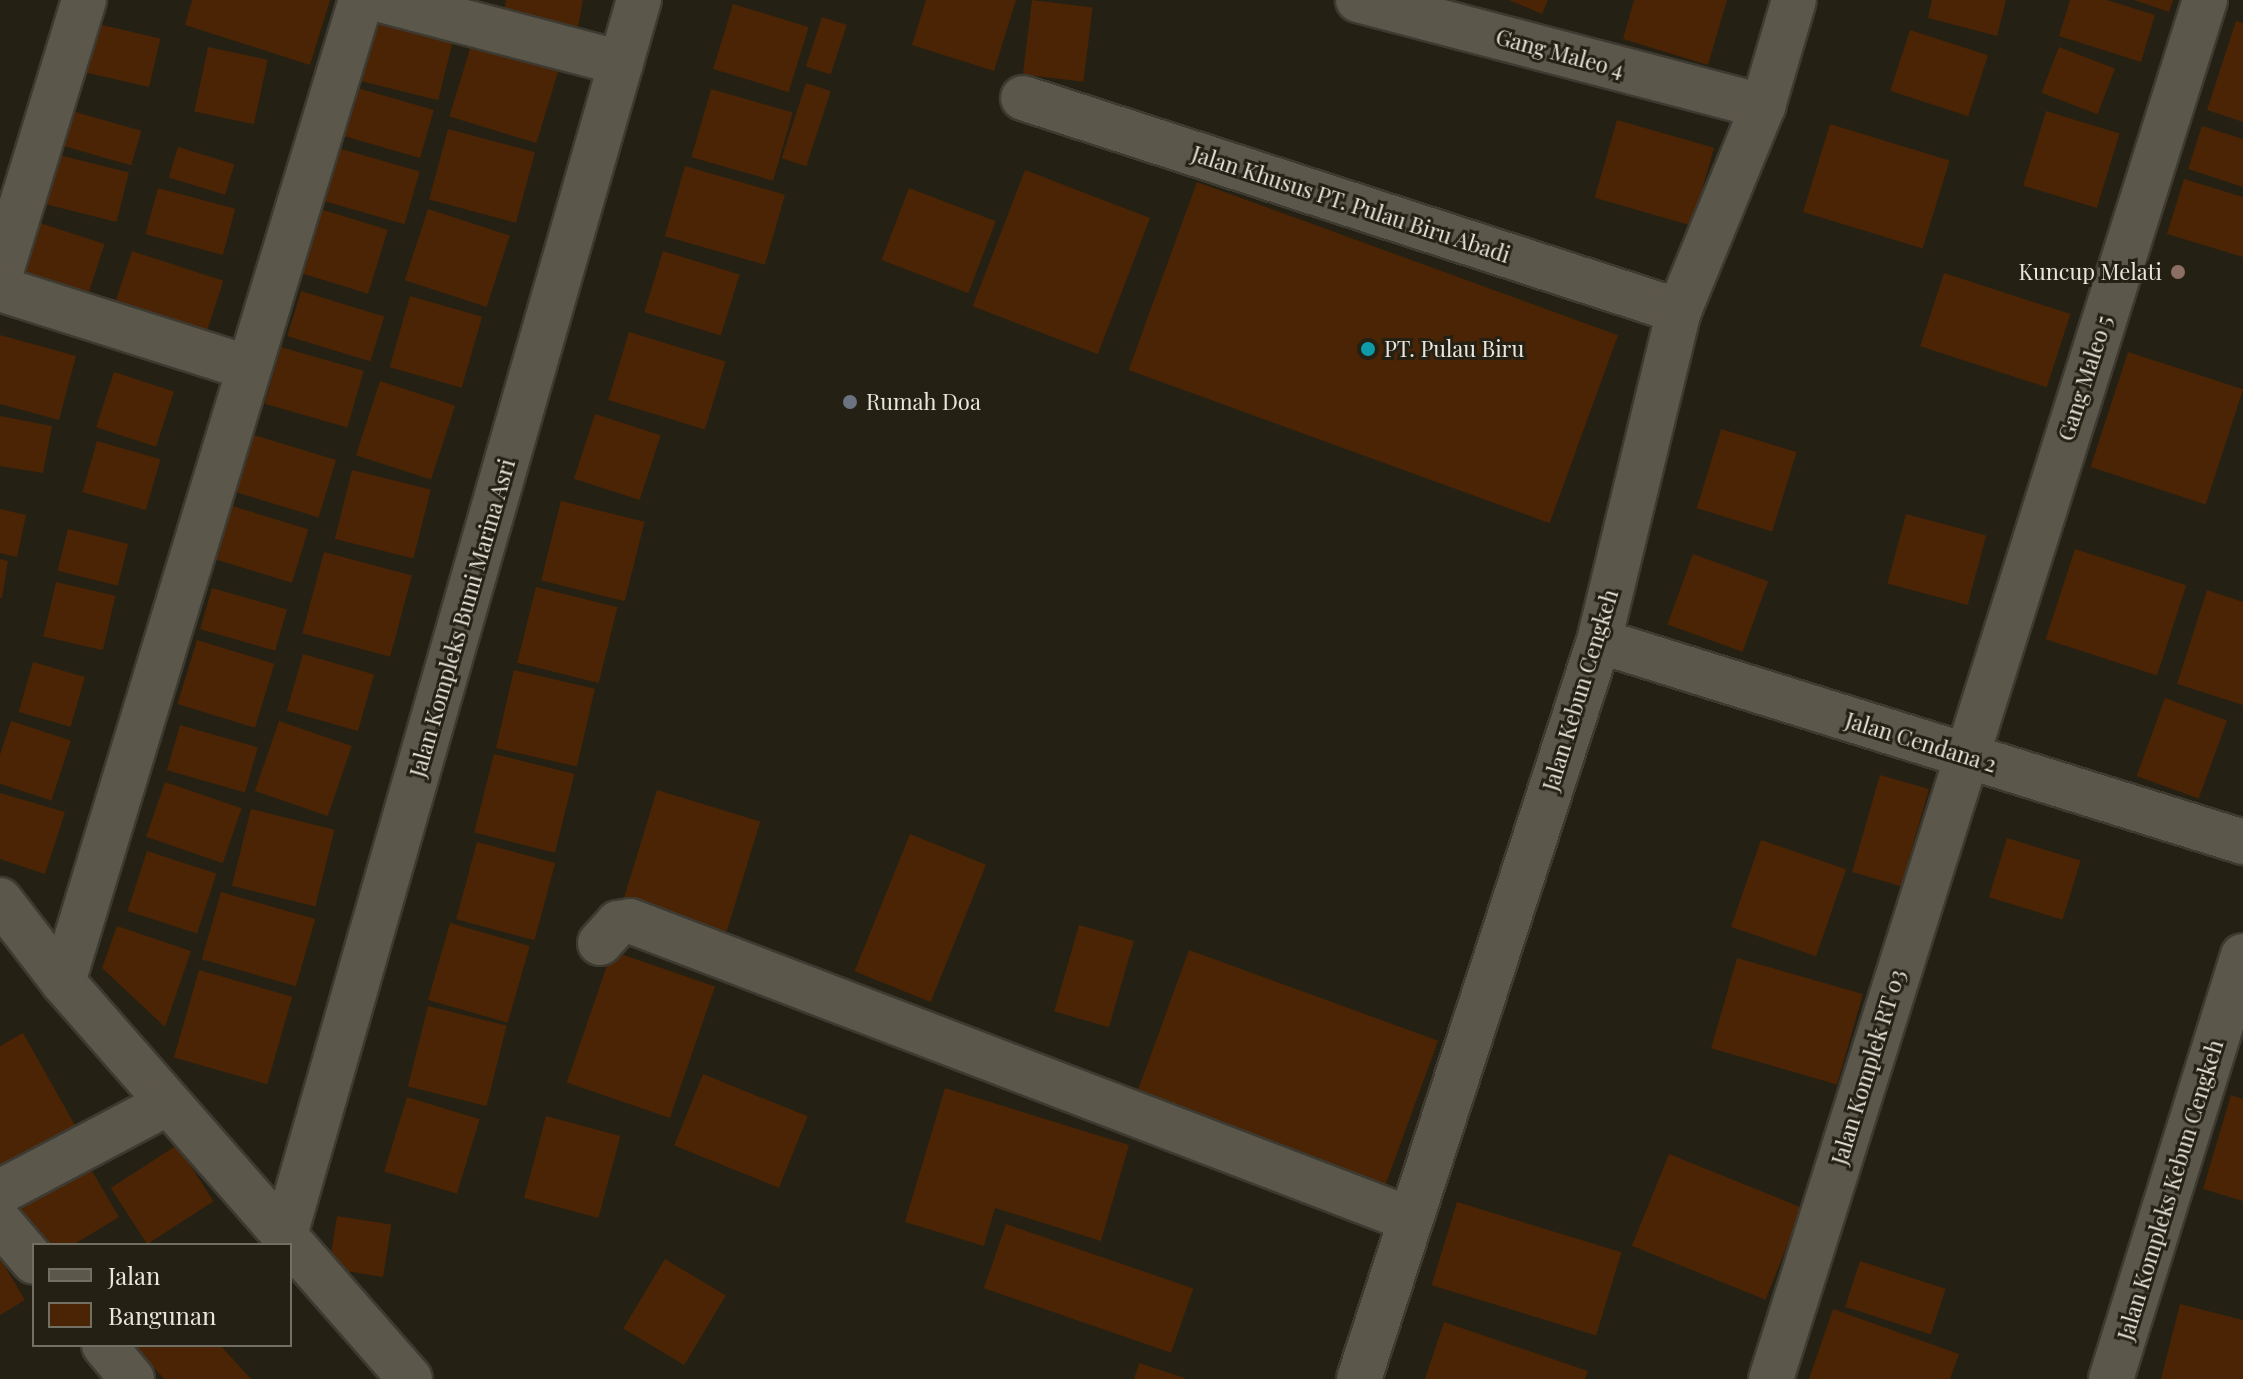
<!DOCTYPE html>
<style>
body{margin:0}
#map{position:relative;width:2243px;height:1379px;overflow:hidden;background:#242014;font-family:"Playfair Display",serif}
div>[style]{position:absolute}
.building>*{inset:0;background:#4a2404;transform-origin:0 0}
.roads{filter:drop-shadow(2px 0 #3d3a32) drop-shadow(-2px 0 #3d3a32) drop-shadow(0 2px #3d3a32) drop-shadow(0 -2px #3d3a32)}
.minor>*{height:44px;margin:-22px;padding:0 22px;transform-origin:22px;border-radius:22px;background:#5b574a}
.dots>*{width:22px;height:22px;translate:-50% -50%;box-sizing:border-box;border:4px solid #242014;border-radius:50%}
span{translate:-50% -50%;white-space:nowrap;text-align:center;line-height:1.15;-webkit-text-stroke:6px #242014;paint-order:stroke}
.street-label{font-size:22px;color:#e8e5dd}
.poi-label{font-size:22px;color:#e8e5dd}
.right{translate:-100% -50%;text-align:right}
.left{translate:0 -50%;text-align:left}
.legend{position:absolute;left:32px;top:1243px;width:260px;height:104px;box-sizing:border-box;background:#242014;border:2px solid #726f64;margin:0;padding:10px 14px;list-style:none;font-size:24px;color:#e8e5dd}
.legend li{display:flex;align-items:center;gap:16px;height:40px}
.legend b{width:40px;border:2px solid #726f64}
</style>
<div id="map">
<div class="building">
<div style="clip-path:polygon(192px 0,330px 0,310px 65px,185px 25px)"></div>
<div style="clip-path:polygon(506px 0,583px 0,578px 27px,504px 12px)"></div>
<div style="clip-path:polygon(926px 0,1016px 0,994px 71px,912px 45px)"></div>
<div style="left:1032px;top:0;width:61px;height:75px;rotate:7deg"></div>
<div style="clip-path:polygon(1509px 0,1548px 0,1542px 14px)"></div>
<div style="clip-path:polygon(1634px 0,1727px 0,1708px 65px,1623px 39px)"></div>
<div style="clip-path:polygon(1932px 0,2006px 0,1997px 36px,1928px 18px)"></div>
<div style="clip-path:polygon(2070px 0,2107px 0,2155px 15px,2141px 62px,2059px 36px)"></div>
<div style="clip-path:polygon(2134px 0,2173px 0,2169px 12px)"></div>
<div style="left:733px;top:4px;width:79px;height:68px;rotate:17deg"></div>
<div style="left:377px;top:15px;width:80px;height:68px;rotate:14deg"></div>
<div style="left:822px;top:17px;width:26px;height:52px;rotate:18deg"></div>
<div style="clip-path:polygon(2236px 21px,2243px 23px,2243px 122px,2207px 110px)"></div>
<div style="left:98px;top:24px;width:64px;height:50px;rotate:13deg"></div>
<div style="left:1910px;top:30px;width:82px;height:64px;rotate:18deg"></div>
<div style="left:473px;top:39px;width:91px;height:81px;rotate:17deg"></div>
<div style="left:208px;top:47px;width:61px;height:66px;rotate:12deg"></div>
<div style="left:2059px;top:47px;width:60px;height:49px;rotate:21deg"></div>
<div style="left:806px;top:83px;width:26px;height:79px;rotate:18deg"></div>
<div style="left:354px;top:87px;width:83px;height:50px;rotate:16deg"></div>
<div style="left:711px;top:89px;width:85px;height:71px;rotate:16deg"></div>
<div style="left:72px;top:111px;width:72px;height:36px;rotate:16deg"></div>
<div style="left:2046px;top:111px;width:77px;height:78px;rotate:17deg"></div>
<div style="left:1617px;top:120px;width:101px;height:81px;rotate:16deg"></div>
<div style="left:1830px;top:124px;width:125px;height:92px;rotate:17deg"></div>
<div style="clip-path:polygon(2202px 126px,2243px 139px,2243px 187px,2188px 169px)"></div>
<div style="left:448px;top:129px;width:90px;height:73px;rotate:15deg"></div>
<div style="left:178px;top:147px;width:59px;height:32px;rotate:17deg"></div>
<div style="left:338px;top:148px;width:85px;height:55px;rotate:16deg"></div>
<div style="left:59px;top:155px;width:72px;height:51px;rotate:14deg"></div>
<div style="left:685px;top:166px;width:104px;height:73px;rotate:16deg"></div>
<div style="left:1025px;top:170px;width:134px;height:146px;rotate:21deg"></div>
<div style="clip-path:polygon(2184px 179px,2243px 197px,2243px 257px,2167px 234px)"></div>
<div style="left:1197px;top:182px;width:448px;height:200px;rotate:20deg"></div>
<div style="left:158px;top:188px;width:80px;height:48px;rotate:15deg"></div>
<div style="left:909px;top:188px;width:93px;height:77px;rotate:21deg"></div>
<div style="left:317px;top:208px;width:74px;height:67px;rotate:17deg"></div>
<div style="left:428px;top:209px;width:86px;height:75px;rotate:18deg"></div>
<div style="left:37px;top:222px;width:71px;height:66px;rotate:18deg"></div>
<div style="left:132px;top:251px;width:96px;height:71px;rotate:18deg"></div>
<div style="left:663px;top:251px;width:80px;height:64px;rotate:17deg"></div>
<div style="left:1944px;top:273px;width:133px;height:77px;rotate:18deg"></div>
<div style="left:301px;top:291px;width:87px;height:47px;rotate:17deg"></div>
<div style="left:410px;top:296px;width:75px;height:74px;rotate:16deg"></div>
<div style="left:629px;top:332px;width:101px;height:71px;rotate:17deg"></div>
<div style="clip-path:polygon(0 335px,76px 356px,59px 420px,0 404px)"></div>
<div style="left:281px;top:347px;width:86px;height:59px;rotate:16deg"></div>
<div style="left:2128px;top:352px;width:121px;height:121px;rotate:18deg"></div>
<div style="left:114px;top:372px;width:63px;height:58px;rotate:18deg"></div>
<div style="left:380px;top:381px;width:79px;height:78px;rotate:18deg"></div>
<div style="left:595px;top:414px;width:69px;height:68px;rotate:18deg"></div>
<div style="clip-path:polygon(0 416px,52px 426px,43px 473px,0 466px)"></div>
<div style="left:1721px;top:429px;width:79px;height:83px;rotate:17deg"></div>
<div style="left:251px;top:434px;width:89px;height:60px;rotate:17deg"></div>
<div style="left:97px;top:441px;width:66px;height:53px;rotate:16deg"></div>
<div style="left:352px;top:470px;width:81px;height:71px;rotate:14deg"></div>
<div style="left:561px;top:501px;width:86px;height:82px;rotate:14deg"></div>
<div style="left:229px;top:505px;width:83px;height:56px;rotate:17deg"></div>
<div style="clip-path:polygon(0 509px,26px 515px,17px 557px,0 553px)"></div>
<div style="left:1906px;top:514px;width:83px;height:72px;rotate:15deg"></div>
<div style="left:68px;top:529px;width:62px;height:43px;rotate:14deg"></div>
<div style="left:2075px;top:549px;width:117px;height:95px;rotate:18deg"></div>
<div style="left:324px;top:552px;width:91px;height:84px;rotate:15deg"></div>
<div style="left:1693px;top:554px;width:80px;height:75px;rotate:20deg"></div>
<div style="clip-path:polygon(0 559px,8px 561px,2px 598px,0 598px)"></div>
<div style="left:56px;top:582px;width:61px;height:56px;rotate:13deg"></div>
<div style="left:536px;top:587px;width:84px;height:78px;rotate:14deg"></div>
<div style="left:212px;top:588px;width:78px;height:43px;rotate:16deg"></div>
<div style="clip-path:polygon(2207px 590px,2243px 602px,2243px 705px,2177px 684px)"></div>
<div style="left:197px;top:640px;width:81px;height:67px;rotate:17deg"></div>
<div style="left:303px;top:654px;width:74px;height:59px;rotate:16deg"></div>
<div style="left:33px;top:662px;width:54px;height:52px;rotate:16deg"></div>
<div style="left:514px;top:670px;width:83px;height:80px;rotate:13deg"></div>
<div style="left:2165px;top:698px;width:66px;height:83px;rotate:20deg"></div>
<div style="left:11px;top:721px;width:63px;height:63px;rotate:18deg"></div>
<div style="left:279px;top:721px;width:77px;height:74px;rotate:19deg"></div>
<div style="left:180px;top:725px;width:81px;height:47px;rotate:16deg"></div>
<div style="left:494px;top:754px;width:83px;height:81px;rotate:14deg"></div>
<div style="left:1880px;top:775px;width:51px;height:101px;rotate:16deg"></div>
<div style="left:165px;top:782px;width:81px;height:58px;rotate:19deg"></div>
<div style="left:657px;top:790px;width:108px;height:115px;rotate:17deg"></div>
<div style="clip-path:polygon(0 793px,65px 812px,45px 874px,0 859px)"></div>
<div style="left:251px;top:809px;width:86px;height:79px;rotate:14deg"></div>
<div style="left:910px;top:834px;width:82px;height:148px;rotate:22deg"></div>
<div style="left:2007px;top:838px;width:77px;height:62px;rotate:17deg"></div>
<div style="left:1761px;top:840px;width:90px;height:92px;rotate:19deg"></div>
<div style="left:477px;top:842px;width:81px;height:80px;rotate:15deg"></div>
<div style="left:147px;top:851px;width:73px;height:63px;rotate:18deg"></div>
<div style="left:221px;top:892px;width:98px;height:70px;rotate:16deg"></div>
<div style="left:450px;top:923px;width:83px;height:80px;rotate:16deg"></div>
<div style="left:1079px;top:925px;width:57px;height:90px;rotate:16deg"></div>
<div style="clip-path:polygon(117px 926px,191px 951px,165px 1027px,102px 968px)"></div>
<div style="left:1189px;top:950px;width:265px;height:167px;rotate:20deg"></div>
<div style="left:612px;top:951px;width:109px;height:139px;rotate:19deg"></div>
<div style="left:1737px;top:958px;width:131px;height:94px;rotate:16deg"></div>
<div style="left:199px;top:970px;width:97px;height:91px;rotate:16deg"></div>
<div style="left:428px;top:1006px;width:81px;height:83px;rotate:14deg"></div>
<div style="clip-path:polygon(23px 1033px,76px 1127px,0 1170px,0 1046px)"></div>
<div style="left:703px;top:1074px;width:113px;height:77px;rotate:22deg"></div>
<div style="clip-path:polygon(945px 1088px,1129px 1145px,1101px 1241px,995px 1208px,984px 1246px,905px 1222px)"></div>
<div style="clip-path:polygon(2231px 1095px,2243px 1099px,2243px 1201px,2203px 1189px)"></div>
<div style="left:407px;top:1097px;width:76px;height:78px;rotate:17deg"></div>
<div style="left:546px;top:1116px;width:77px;height:85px;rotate:15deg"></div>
<div style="left:177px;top:1145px;width:67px;height:79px;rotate:57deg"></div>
<div style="left:1669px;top:1154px;width:144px;height:99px;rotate:22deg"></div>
<div style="clip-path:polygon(85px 1159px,119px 1217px,73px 1245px,37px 1245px,12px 1203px)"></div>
<div style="left:1457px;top:1202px;width:172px;height:87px;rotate:17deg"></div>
<div style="left:337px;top:1216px;width:55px;height:53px;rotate:9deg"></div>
<div style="left:1006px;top:1224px;width:198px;height:68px;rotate:19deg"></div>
<div style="clip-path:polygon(0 1258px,25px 1300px,0 1315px)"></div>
<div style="left:665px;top:1259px;width:71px;height:81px;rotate:31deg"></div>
<div style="left:1860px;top:1261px;width:90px;height:48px;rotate:18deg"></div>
<div style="clip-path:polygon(2180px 1304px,2243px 1320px,2243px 1379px,2161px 1379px)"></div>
<div style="clip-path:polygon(1833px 1309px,1959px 1354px,1950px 1379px,1809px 1379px)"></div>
<div style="clip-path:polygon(1444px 1322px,1588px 1371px,1585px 1379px,1425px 1379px)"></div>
<div style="clip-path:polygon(133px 1345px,220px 1345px,251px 1379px,164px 1379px)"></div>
<div style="clip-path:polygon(1139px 1363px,1185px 1378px,1185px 1379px,1134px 1379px)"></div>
</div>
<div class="roads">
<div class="minor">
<div style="left:381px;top:0;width:248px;rotate:14.7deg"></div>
<div style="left:1358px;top:0;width:419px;rotate:14.7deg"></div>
<div style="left:1023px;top:98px;width:690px;rotate:17.99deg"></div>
<div style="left:0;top:275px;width:288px;rotate:-73deg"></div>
<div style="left:0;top:289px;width:261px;rotate:17.6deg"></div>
<div style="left:1599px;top:641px;width:675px;rotate:17.33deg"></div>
<div style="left:0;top:900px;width:103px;rotate:52.5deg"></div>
<div style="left:63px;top:982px;width:527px;rotate:48.84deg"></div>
<div style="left:600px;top:943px;width:27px;rotate:-48deg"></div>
<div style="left:618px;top:923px;width:12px;rotate:-9deg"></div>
<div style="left:630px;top:921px;width:832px;rotate:20.92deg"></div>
<div style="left:63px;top:982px;width:1026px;rotate:-73.12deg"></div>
<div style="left:0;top:1192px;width:190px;rotate:-27.9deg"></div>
<div style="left:0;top:1222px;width:52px;rotate:49.6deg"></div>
<div style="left:285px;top:1235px;width:1285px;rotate:-74.01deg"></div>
<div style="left:104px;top:1345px;width:44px;rotate:50.5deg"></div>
<div style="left:1359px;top:1379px;width:776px;rotate:-71.99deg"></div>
<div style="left:1599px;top:641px;width:340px;rotate:-76.4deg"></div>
<div style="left:1679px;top:311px;width:222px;rotate:-67.7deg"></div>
<div style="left:1763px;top:106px;width:110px;rotate:-73.7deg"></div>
<div style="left:1771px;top:1379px;width:1446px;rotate:-72.53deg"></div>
<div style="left:2111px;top:1379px;width:443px;rotate:-72.7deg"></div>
</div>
</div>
<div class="dots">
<div style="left:2178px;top:272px;background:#8d6e63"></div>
<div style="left:1368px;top:349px;background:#0f9aa8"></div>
<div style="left:850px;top:402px;background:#6b7280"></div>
</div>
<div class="street-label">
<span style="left:1560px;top:53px;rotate:15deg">Gang Maleo 4</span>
<span style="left:1351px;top:204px;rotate:18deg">Jalan Khusus PT. Pulau Biru Abadi</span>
<span style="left:2085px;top:378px;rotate:-72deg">Gang Maleo 5</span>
<span style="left:462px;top:618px;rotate:-74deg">Jalan Kompleks Bumi Marina Asri</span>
<span style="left:1580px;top:690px;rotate:-73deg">Jalan Kebun Cengkeh</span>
<span style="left:1921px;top:742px;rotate:17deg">Jalan Cendana 2</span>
<span style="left:1868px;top:1067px;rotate:-73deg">Jalan Komplek RT 03</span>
<span style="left:2170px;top:1190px;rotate:-73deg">Jalan Kompleks Kebun Cengkeh</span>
</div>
<div class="poi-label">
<span class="right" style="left:2162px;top:272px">Kuncup Melati</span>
<span class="left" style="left:1384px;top:349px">PT. Pulau Biru</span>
<span class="left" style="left:866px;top:402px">Rumah Doa</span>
</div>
<ul class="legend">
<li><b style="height:10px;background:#5b574a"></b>Jalan</li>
<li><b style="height:22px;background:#4a2404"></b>Bangunan</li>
</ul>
</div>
